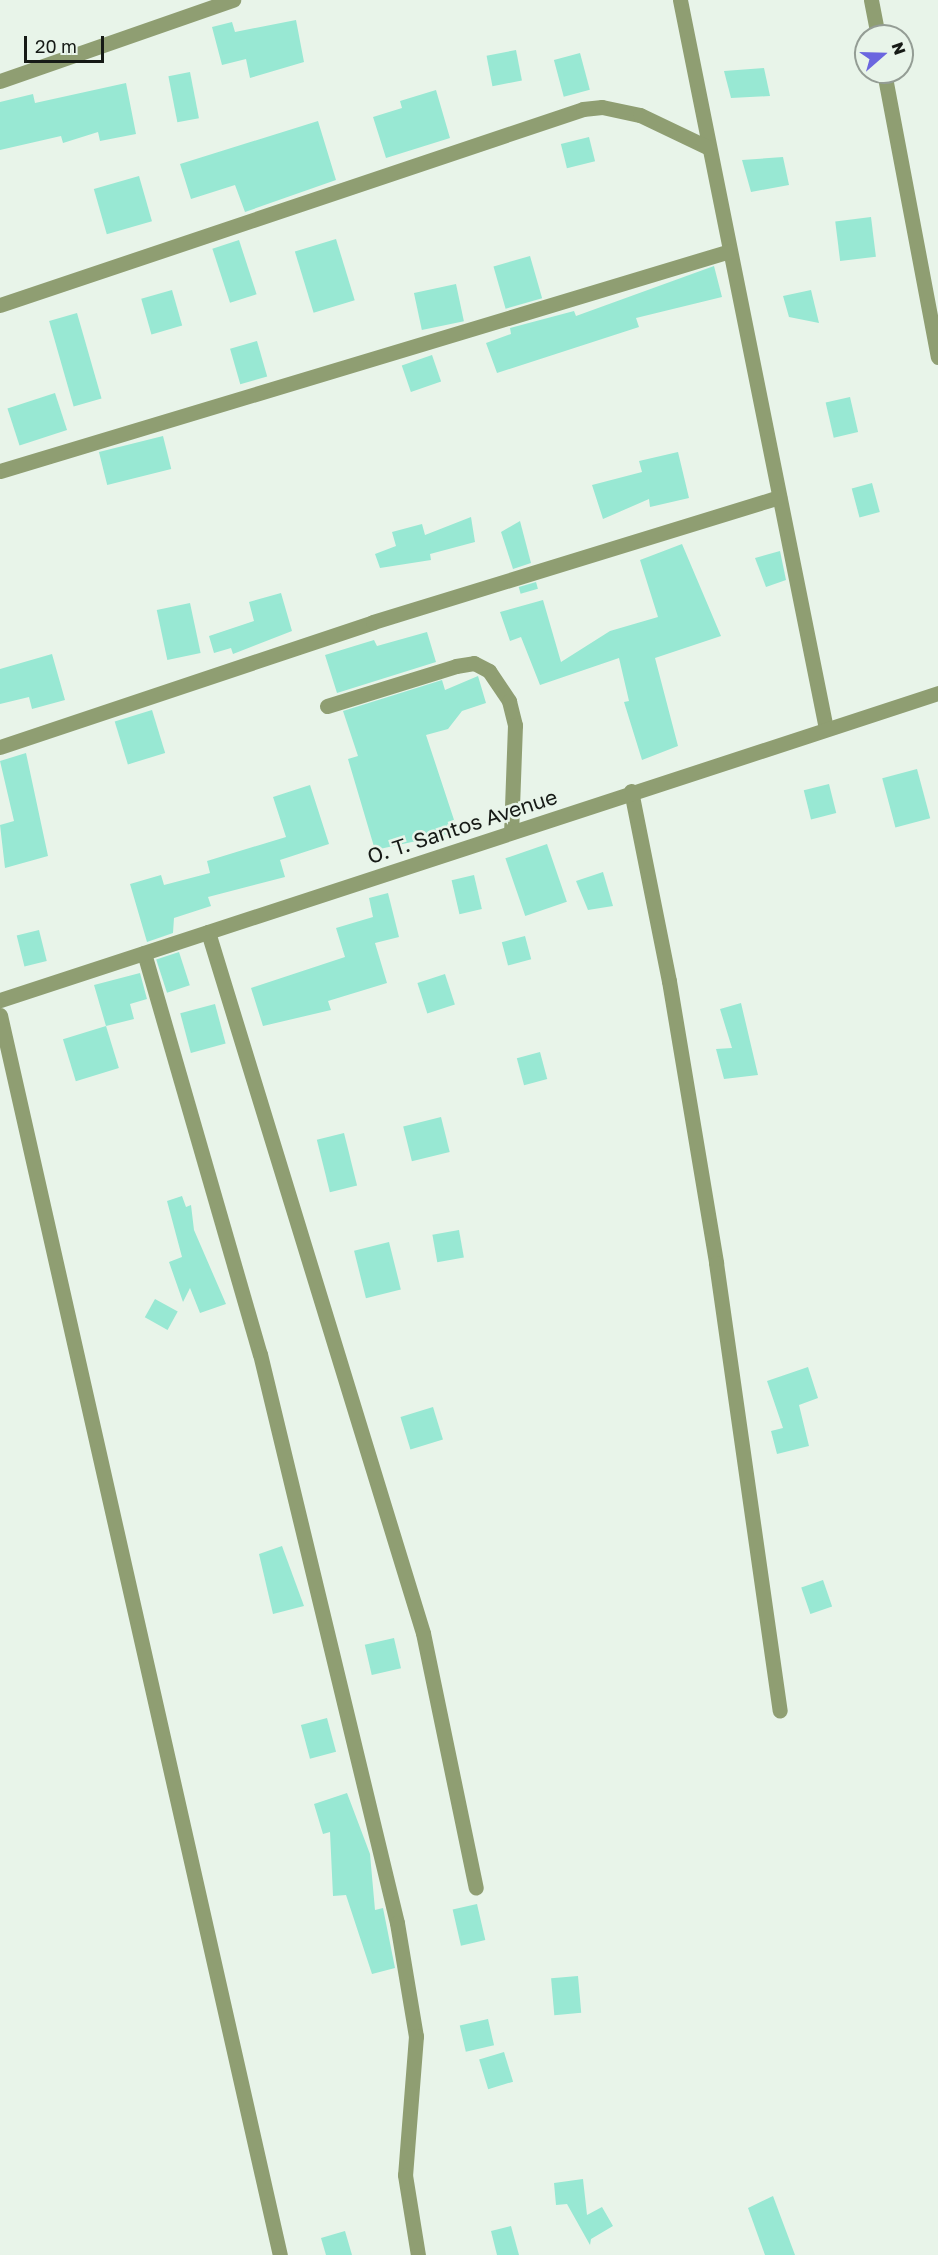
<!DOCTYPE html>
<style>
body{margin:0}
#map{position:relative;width:938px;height:2255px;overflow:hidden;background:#e8f4e9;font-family:"Golos Text",sans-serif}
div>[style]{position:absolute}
.building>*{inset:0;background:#98e8d3;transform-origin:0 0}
.minor>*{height:15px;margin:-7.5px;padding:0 7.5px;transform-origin:7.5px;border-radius:7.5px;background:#8f9e72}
.tertiary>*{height:15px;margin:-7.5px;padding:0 7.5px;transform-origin:7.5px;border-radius:7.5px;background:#8f9e72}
span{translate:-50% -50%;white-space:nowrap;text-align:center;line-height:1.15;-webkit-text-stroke:5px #e8f4e9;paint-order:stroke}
.street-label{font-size:21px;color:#161a16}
.north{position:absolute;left:854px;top:24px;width:60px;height:60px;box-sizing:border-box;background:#e8f4e9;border:2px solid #949d95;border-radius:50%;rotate:70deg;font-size:16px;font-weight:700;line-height:24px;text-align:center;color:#161a16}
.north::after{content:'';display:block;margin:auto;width:21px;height:27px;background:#6b66df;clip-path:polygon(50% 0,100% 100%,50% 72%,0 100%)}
.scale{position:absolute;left:24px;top:36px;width:80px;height:27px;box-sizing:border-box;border:3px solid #161a16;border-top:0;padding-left:8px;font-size:18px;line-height:21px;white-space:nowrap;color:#161a16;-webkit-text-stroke:4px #e8f4e9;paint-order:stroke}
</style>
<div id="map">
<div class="building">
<div style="clip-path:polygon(296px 20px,304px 62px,250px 78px,246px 59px,222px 65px,212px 27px,232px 22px,235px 32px)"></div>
<div style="left:516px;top:50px;width:31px;height:30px;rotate:79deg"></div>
<div style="left:580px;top:53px;width:38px;height:27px;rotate:75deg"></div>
<div style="clip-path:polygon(764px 68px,770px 96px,731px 98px,724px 71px)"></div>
<div style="left:190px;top:72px;width:47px;height:22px;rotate:79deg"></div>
<div style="clip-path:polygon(126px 83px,136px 134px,100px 141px,98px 132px,63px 143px,61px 136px,0 150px,0 102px,33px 94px,35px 103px)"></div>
<div style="clip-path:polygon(436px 90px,450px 138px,386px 158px,373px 117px,402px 108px,400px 101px)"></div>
<div style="clip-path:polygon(318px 121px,336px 180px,245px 212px,235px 185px,191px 199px,180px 164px)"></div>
<div style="left:589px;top:137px;width:25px;height:29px;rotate:76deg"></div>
<div style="clip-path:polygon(783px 157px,789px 185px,751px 192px,742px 160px)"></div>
<div style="left:139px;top:176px;width:47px;height:47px;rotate:74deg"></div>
<div style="left:871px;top:217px;width:40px;height:36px;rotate:83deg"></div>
<div style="left:336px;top:239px;width:64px;height:43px;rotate:73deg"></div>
<div style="left:239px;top:240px;width:57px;height:28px;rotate:72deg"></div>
<div style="left:530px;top:256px;width:44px;height:38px;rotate:74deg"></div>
<div style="clip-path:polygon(714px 266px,722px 297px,636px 318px,639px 327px,497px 373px,486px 343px,511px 334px,510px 328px,574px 311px,576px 316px)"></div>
<div style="left:456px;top:284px;width:38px;height:43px;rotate:78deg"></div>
<div style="left:172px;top:290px;width:37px;height:32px;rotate:74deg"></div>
<div style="clip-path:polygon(811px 290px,819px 323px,789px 317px,783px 296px)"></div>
<div style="left:77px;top:313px;width:89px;height:29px;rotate:74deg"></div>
<div style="left:257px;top:341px;width:37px;height:28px;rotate:74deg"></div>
<div style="left:432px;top:355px;width:28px;height:32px;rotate:71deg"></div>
<div style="left:55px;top:393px;width:39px;height:50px;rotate:72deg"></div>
<div style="left:850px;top:397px;width:36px;height:25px;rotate:77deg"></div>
<div style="left:163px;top:436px;width:34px;height:66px;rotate:76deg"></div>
<div style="clip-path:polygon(678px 452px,689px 498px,650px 507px,649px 499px,603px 519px,592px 485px,642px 472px,639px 461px)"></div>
<div style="left:872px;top:483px;width:30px;height:21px;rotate:75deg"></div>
<div style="clip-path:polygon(471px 517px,475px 542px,430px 554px,431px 560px,380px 568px,375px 554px,396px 546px,392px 532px,422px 524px,425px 535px)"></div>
<div style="clip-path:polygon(520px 521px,531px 563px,513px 569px,501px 532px)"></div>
<div style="clip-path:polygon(682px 544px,721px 636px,655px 658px,678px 746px,642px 760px,624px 702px,629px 701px,619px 658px,540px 685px,521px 637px,510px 641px,500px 612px,543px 600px,561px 662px,610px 631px,658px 617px,640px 560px)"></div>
<div style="clip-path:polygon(780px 551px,786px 580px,766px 587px,755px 558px)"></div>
<div style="left:536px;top:582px;width:7px;height:18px;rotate:74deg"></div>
<div style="clip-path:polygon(281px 593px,292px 631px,233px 654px,231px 648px,214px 653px,209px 636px,254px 621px,249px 602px)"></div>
<div style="left:190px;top:603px;width:51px;height:34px;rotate:78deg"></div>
<div style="clip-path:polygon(427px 632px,436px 662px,337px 693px,325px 655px,374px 640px,377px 646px)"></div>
<div style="clip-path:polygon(52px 654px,65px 700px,32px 709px,29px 697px,0 704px,0 669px)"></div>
<div style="clip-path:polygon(478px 676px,486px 703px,462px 711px,448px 729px,426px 735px,458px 832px,375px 850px,348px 759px,358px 756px,343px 711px,442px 680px,445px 690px)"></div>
<div style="left:152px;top:710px;width:45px;height:39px;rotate:73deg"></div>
<div style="clip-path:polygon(26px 753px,48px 856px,5px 868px,0 825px,14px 821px,0 761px)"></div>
<div style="left:917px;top:769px;width:51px;height:36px;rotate:75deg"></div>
<div style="left:829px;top:784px;width:30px;height:26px;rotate:76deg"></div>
<div style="clip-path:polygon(310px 785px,329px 844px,280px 860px,285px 877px,208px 897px,211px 906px,174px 918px,173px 933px,147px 942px,130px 884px,161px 875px,164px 885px,210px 873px,207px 861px,286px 837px,273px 797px)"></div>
<div style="left:547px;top:844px;width:61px;height:44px;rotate:71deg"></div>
<div style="clip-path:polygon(603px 872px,613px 906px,588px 910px,576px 881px)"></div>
<div style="left:474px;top:875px;width:35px;height:23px;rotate:77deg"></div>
<div style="clip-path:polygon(388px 893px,399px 937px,375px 943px,387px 983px,328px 1001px,331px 1010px,263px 1026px,251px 988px,345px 957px,336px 928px,373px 917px,369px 898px)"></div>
<div style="left:39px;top:930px;width:32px;height:23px;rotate:76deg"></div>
<div style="left:525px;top:936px;width:24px;height:24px;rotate:75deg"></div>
<div style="left:179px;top:952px;width:35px;height:24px;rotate:72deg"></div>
<div style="clip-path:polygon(140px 973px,147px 999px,130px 1004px,134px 1019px,106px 1026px,94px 985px)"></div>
<div style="left:445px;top:974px;width:32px;height:29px;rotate:72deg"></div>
<div style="clip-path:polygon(741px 1003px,758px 1075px,724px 1079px,716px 1049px,732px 1048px,720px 1009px)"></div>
<div style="left:215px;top:1004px;width:41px;height:36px;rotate:75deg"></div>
<div style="left:106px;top:1026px;width:44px;height:45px;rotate:73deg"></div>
<div style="left:540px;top:1052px;width:28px;height:24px;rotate:75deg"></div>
<div style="left:441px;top:1117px;width:36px;height:39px;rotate:76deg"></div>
<div style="left:344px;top:1133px;width:54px;height:28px;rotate:76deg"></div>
<div style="clip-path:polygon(182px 1196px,186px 1207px,191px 1205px,194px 1230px,226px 1304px,200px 1313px,190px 1288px,183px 1302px,169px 1262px,182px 1257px,167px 1201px)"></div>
<div style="left:459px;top:1230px;width:28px;height:27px;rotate:80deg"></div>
<div style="left:389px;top:1242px;width:49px;height:36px;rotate:76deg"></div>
<div style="left:155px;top:1299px;width:26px;height:21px;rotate:29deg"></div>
<div style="clip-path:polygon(808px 1367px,818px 1398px,799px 1405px,809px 1446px,777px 1454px,771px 1431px,783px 1428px,767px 1381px)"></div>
<div style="left:433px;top:1407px;width:34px;height:34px;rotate:73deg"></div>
<div style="clip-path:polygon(282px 1546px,304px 1606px,273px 1614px,259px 1554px)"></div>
<div style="left:823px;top:1580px;width:28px;height:23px;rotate:71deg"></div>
<div style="left:394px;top:1638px;width:31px;height:30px;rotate:77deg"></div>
<div style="left:327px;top:1718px;width:35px;height:27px;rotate:75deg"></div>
<div style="clip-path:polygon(347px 1793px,370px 1854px,375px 1910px,383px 1908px,395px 1968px,372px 1974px,346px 1895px,333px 1896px,330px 1832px,323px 1834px,314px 1804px)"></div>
<div style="left:477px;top:1904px;width:37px;height:25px;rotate:77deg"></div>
<div style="left:578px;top:1976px;width:37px;height:27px;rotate:85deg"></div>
<div style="left:488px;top:2019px;width:27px;height:29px;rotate:77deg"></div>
<div style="left:504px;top:2052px;width:31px;height:26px;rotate:73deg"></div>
<div style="clip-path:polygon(583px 2179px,587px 2215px,602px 2207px,613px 2226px,591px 2239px,590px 2245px,567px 2204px,556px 2205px,554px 2183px)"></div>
<div style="clip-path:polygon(773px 2196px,795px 2255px,765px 2255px,748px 2208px)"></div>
<div style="clip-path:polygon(511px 2226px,519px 2255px,497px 2255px,491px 2231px)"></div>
<div style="clip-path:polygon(345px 2231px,352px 2255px,326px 2255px,321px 2238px)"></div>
</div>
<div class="minor">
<div style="left:680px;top:0;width:743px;rotate:78.67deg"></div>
<div style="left:871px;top:0;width:37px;rotate:79deg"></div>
<div style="left:884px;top:72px;width:290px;rotate:79.3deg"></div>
<div style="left:0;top:81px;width:247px;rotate:-19.2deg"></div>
<div style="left:0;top:305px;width:615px;rotate:-18.58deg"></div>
<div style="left:583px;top:109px;width:19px;rotate:-6deg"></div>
<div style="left:602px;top:107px;width:39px;rotate:12deg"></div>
<div style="left:640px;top:115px;width:76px;rotate:25.6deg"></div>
<div style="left:0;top:471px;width:762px;rotate:-16.77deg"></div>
<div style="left:327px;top:706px;width:135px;rotate:-17.2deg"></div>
<div style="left:456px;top:666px;width:18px;rotate:-9deg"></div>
<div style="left:474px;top:663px;width:17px;rotate:28deg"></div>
<div style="left:489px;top:671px;width:36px;rotate:56deg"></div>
<div style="left:509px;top:701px;width:25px;rotate:76deg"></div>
<div style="left:515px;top:725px;width:107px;rotate:92.1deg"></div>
<div style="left:0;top:747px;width:393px;rotate:-18.5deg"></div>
<div style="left:373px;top:622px;width:425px;rotate:-17.1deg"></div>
<div style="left:631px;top:791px;width:194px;rotate:78.7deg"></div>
<div style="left:669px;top:981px;width:286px;rotate:80.5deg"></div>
<div style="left:716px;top:1263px;width:452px;rotate:81.9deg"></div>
<div style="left:208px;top:932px;width:733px;rotate:72.95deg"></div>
<div style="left:423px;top:1633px;width:260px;rotate:78.3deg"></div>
<div style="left:144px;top:953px;width:417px;rotate:73.9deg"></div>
<div style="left:260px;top:1354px;width:585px;rotate:76.46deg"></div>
<div style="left:397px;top:1923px;width:115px;rotate:80.5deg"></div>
<div style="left:416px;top:2036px;width:139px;rotate:94.5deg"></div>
<div style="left:405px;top:2175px;width:81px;rotate:80.8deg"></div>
</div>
<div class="tertiary">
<div style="left:0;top:1000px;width:987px;rotate:-18.12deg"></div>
<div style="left:0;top:1015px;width:1271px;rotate:77.28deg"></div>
</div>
<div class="street-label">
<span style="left:462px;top:826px;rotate:-18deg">O. T. Santos Avenue</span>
</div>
<div class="north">N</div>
<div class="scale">20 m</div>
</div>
